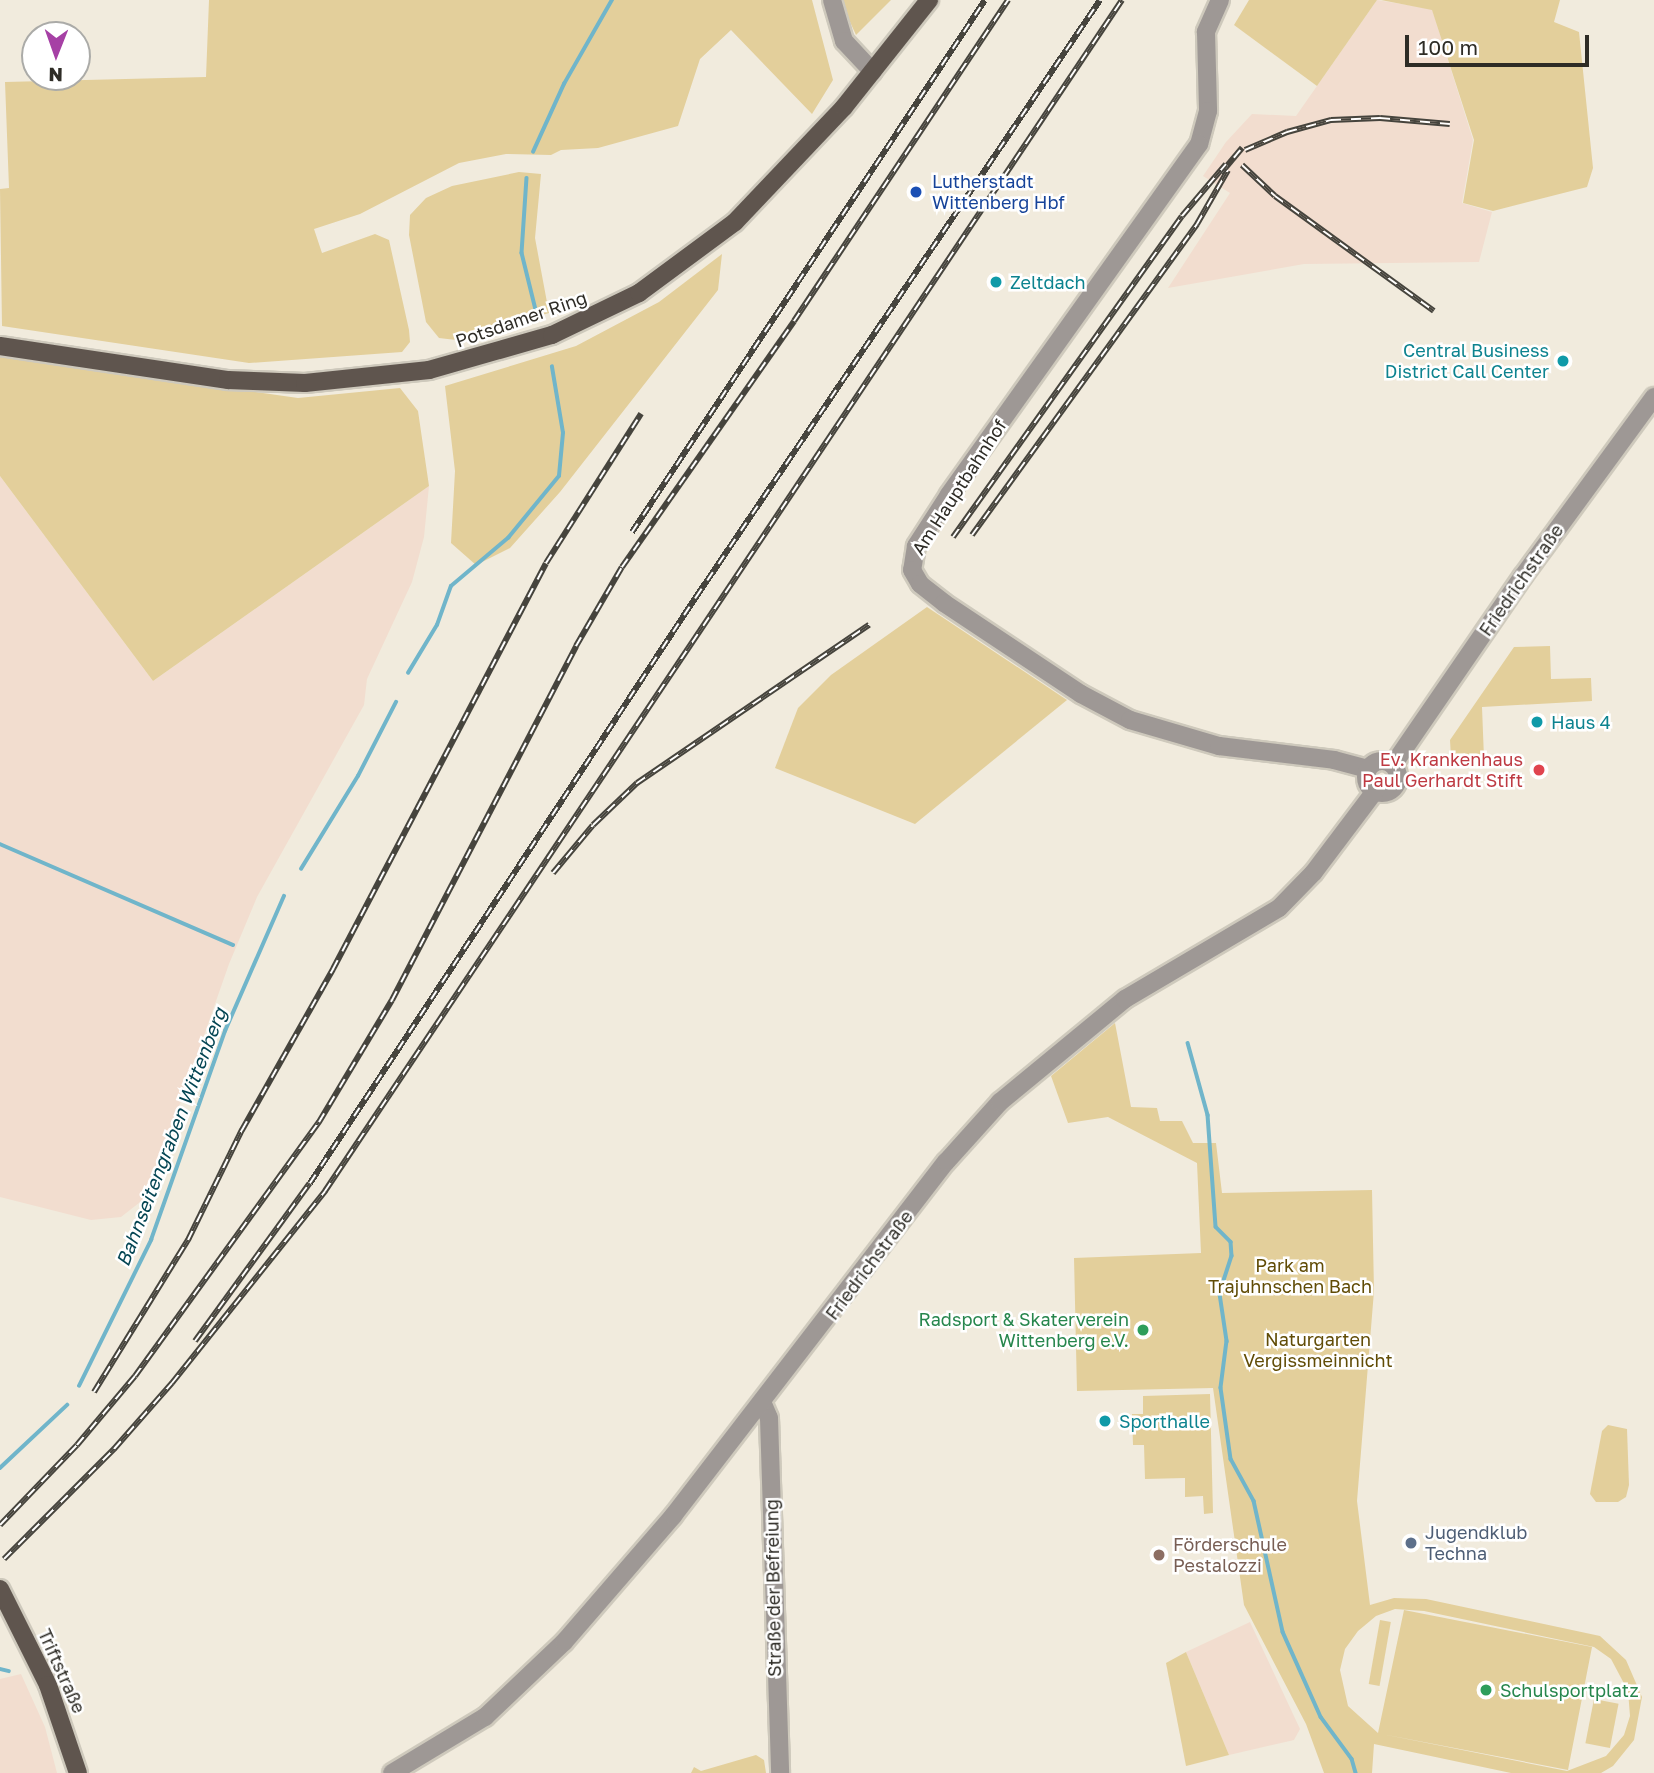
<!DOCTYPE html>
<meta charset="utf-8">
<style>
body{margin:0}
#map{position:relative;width:1654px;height:1773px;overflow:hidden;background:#f1ebdd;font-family:"Golos Text",sans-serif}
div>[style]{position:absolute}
.commercial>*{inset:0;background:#f2ddcf}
.green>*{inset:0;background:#e3cf9b;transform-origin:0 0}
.stream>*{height:3.5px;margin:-1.75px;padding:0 1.75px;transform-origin:1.75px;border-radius:1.75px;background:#70b5ca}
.roads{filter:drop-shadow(2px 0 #cec9bc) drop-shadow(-2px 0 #cec9bc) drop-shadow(0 2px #cec9bc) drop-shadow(0 -2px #cec9bc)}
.minor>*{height:18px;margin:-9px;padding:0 9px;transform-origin:9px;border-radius:9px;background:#9e9895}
.minor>.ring{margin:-9px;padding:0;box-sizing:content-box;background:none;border:18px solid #9e9895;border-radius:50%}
.major>*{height:18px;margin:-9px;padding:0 9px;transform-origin:9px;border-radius:9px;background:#5f554e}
.rail>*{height:6px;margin-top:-3px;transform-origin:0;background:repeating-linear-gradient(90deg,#fff 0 10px,#46443d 0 20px);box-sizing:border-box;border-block:2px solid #46443d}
.dots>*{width:19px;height:19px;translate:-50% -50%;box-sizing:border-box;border:4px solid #fff;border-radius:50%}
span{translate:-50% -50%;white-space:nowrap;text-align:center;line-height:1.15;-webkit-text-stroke:5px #fff;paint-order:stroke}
.transit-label{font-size:18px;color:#164399}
.left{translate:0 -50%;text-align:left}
.culture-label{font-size:18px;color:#0d838f}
.right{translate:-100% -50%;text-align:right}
.street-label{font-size:18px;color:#2e2c26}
.health-label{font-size:18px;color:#be3a42}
.park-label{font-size:18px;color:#614c06}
.leisure-label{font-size:18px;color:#27864d}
.service-label{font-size:18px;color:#4e5e75}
.education-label{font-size:18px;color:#785e54}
.water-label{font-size:19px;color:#044553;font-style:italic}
.north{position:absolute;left:21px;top:21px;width:70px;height:70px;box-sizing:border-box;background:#fff;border:2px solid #ababa8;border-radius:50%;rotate:181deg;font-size:19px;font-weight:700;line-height:28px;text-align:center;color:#2e2c26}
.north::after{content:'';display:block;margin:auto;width:24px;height:32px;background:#a640a5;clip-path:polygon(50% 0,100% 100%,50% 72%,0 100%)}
.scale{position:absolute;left:1405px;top:35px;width:184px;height:32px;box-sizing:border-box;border:4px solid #2e2c26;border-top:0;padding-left:9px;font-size:21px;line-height:24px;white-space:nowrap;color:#2e2c26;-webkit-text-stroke:5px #fff;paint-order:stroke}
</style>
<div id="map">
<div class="commercial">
<div style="clip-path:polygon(1377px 0,1432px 9px,1473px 140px,1462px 203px,1492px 212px,1479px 262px,1304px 264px,1168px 288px,1230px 193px,1203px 176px,1226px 142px,1252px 114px,1296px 116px)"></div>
<div style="clip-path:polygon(0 476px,153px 681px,429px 486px,424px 537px,412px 582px,367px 679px,364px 705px,257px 897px,229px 964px,156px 1172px,144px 1199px,121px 1217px,91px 1220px,0 1197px)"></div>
<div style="clip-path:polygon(1250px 1622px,1300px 1729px,1294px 1740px,1229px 1755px,1186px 1652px)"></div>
<div style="clip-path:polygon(21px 1674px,45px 1727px,57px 1773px,0 1773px,0 1679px)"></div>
</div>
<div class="green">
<div style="clip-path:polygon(209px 0,812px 0,833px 80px,812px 114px,731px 30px,700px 59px,678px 126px,598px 148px,561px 150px,551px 155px,506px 154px,459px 163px,360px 214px,314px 229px,322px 253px,375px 234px,389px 240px,409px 330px,410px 342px,402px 352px,249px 363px,2px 326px,0 189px,9px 188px,5px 82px,206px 77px)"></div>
<div style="clip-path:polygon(840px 0,891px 0,856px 35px)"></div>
<div style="clip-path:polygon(1249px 0,1377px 0,1317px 86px,1234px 25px)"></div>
<div style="clip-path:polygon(1381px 0,1560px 0,1554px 22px,1579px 32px,1593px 168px,1587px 187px,1493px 211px,1463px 203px,1474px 140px,1432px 10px)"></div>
<div style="clip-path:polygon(519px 172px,541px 174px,535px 238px,549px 313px,456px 340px,439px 338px,426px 322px,409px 235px,410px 215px,426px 198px,452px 186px)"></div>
<div style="clip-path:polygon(722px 254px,718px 290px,560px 492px,510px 548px,476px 565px,451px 543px,455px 471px,445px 386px,576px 346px,659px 302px)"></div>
<div style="clip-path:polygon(0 356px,298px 398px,400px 388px,418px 411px,429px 486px,153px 681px,0 476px)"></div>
<div style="clip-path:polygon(927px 607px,1067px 700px,915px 824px,775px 768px,798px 708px,831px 675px)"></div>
<div style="clip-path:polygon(1550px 646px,1551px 679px,1591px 678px,1592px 701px,1482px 707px,1484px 758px,1451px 758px,1450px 740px,1514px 647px)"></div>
<div style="clip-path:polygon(evenodd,1115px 1023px,1131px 1107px,1157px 1108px,1160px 1121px,1182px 1121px,1193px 1143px,1216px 1143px,1222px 1193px,1372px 1190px,1374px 1291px,1357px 1501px,1370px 1605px,1394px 1598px,1426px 1599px,1600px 1636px,1626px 1660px,1642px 1697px,1634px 1740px,1613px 1766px,1601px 1773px,1511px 1773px,1374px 1744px,1372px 1773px,1324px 1773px,1306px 1724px,1244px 1605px,1213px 1388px,1077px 1391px,1074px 1258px,1201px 1253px,1197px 1163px,1108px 1117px,1068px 1123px,1051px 1076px,1115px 1023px,1395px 1609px,1424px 1611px,1594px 1647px,1611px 1659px,1628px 1691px,1630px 1716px,1624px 1735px,1606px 1756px,1567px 1771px,1382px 1734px,1568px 1770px,1592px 1647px,1404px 1610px,1378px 1733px,1348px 1706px,1340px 1670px,1345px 1649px,1358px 1631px,1376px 1616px,1395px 1609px)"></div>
<div style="clip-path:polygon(1210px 1394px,1213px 1513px,1204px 1514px,1203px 1496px,1185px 1497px,1185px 1478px,1145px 1479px,1144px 1445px,1133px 1445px,1132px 1414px,1143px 1414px,1143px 1396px)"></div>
<div style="clip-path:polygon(1608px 1425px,1627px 1429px,1629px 1485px,1626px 1497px,1618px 1502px,1596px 1502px,1590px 1494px,1602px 1431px)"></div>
<div style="left:1380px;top:1620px;width:11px;height:65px;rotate:10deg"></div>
<div style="clip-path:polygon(1186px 1652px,1229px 1755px,1186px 1766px,1166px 1663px)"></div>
<div style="left:1594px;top:1699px;width:25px;height:45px;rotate:11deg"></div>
<div style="clip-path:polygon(756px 1755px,764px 1760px,766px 1773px,691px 1773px,694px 1767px,701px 1771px)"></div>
</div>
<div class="stream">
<div style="left:533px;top:152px;width:75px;rotate:-65.5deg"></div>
<div style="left:564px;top:84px;width:97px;rotate:-60.3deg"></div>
<div style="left:527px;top:178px;width:75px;rotate:93.8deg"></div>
<div style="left:522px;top:253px;width:59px;rotate:76.2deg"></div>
<div style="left:408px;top:673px;width:56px;rotate:-58.9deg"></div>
<div style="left:437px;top:625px;width:41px;rotate:-70.3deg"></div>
<div style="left:451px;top:586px;width:75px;rotate:-40.1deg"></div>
<div style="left:508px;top:538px;width:80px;rotate:-50.6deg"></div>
<div style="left:559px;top:476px;width:43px;rotate:-84.7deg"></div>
<div style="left:563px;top:433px;width:67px;rotate:-99.5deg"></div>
<div style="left:0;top:844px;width:254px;rotate:23.4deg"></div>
<div style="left:301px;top:869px;width:109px;rotate:-58.5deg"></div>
<div style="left:358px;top:776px;width:83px;rotate:-62.8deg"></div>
<div style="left:1188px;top:1043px;width:75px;rotate:74.5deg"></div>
<div style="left:1208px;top:1115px;width:112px;rotate:85.9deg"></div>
<div style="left:1216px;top:1227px;width:21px;rotate:45deg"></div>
<div style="left:1231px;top:1242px;width:14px;rotate:86deg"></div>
<div style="left:1232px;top:1256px;width:40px;rotate:108deg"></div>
<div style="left:1220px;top:1294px;width:48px;rotate:81.5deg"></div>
<div style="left:1227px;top:1341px;width:47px;rotate:97.3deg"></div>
<div style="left:1221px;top:1388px;width:72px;rotate:82deg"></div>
<div style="left:1231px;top:1459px;width:48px;rotate:61.3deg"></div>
<div style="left:1254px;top:1501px;width:134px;rotate:77.5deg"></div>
<div style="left:1283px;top:1632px;width:93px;rotate:65.9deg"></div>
<div style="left:1321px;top:1717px;width:52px;rotate:53.6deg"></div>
<div style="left:1352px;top:1759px;width:15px;rotate:74deg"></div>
<div style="left:79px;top:1386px;width:163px;rotate:-63.7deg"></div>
<div style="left:151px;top:1240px;width:222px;rotate:-70.5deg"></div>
<div style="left:225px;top:1031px;width:147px;rotate:-66.4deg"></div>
<div style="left:0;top:1468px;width:92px;rotate:-43.2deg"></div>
<div style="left:0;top:1669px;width:9px;rotate:13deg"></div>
</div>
<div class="roads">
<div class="minor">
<div style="left:832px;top:0;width:43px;rotate:73.7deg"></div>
<div style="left:844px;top:41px;width:42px;rotate:46.9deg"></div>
<div style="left:1220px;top:0;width:35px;rotate:114deg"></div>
<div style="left:1206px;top:32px;width:79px;rotate:88.5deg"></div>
<div style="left:1208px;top:111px;width:34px;rotate:105deg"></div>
<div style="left:1199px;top:144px;width:431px;rotate:125.5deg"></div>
<div style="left:949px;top:495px;width:61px;rotate:122.9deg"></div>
<div style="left:916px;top:546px;width:24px;rotate:99deg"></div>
<div style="left:912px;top:570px;width:16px;rotate:60deg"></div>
<div style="left:920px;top:584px;width:31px;rotate:38deg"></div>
<div style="left:944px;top:603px;width:164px;rotate:33.6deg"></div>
<div style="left:1081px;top:694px;width:55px;rotate:28deg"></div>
<div style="left:1130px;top:720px;width:93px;rotate:16.3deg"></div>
<div style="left:1219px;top:746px;width:116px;rotate:6.9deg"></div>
<div style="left:1334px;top:760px;width:35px;rotate:15deg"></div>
<div class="ring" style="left:1366px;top:761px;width:14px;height:14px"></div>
<div style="left:1393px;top:765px;width:229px;rotate:-55.5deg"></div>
<div style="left:1523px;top:576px;width:222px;rotate:-53.8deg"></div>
<div style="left:763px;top:1404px;width:15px;rotate:67deg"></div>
<div style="left:769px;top:1418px;width:355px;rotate:88.2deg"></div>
<div style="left:392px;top:1773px;width:109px;rotate:-31.1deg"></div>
<div style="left:485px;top:1717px;width:109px;rotate:-43.5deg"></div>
<div style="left:564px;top:1642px;width:167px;rotate:-49.1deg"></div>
<div style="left:673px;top:1516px;width:447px;rotate:-52.4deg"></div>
<div style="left:946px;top:1162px;width:81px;rotate:-48deg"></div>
<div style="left:1000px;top:1102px;width:162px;rotate:-39.5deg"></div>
<div style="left:1125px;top:999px;width:179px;rotate:-30.6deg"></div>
<div style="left:1279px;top:908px;width:50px;rotate:-45.8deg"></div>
<div style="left:1314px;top:872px;width:101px;rotate:-53deg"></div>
</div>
<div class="major">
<div style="left:0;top:346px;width:231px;rotate:8.5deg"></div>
<div style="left:228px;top:380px;width:77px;rotate:2.2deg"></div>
<div style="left:305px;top:383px;width:125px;rotate:-6deg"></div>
<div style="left:429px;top:370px;width:128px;rotate:-15.9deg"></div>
<div style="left:552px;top:335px;width:97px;rotate:-25.8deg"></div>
<div style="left:639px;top:293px;width:119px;rotate:-36.5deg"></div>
<div style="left:735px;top:222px;width:158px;rotate:-46.5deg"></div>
<div style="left:844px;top:107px;width:137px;rotate:-51.5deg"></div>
<div style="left:0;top:1589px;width:107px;rotate:63.4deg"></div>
<div style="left:48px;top:1685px;width:93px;rotate:71.2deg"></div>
</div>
</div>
<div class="rail">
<div style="left:1245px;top:150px;width:46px;rotate:-23.2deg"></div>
<div style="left:1287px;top:132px;width:46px;rotate:-15.3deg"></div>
<div style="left:1331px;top:120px;width:49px;rotate:-2.3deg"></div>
<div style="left:1380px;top:118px;width:70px;rotate:4.9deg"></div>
<div style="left:1242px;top:165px;width:45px;rotate:43.2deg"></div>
<div style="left:1275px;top:196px;width:196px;rotate:35.9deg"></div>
<div style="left:1221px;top:173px;width:33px;rotate:-50deg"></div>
<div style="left:632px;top:532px;width:638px;rotate:-56.43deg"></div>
<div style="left:972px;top:535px;width:384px;rotate:-54.1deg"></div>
<div style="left:1197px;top:224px;width:62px;rotate:-60.1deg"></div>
<div style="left:953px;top:537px;width:394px;rotate:-54.5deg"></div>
<div style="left:1182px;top:216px;width:68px;rotate:-49.8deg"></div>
<div style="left:553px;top:873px;width:62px;rotate:-50.2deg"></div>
<div style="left:593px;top:825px;width:61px;rotate:-43.7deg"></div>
<div style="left:637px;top:783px;width:281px;rotate:-34.3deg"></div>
<div style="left:195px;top:1341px;width:195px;rotate:-54deg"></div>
<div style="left:310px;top:1183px;width:702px;rotate:-56.63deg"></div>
<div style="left:696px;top:597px;width:721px;rotate:-55.91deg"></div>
<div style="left:94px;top:1392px;width:179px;rotate:-58.3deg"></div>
<div style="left:188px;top:1240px;width:123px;rotate:-63.9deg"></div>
<div style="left:242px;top:1130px;width:185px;rotate:-60.5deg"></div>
<div style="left:333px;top:969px;width:458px;rotate:-62.3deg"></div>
<div style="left:546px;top:563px;width:177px;rotate:-57.5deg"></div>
<div style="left:0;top:1525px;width:111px;rotate:-46.1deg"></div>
<div style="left:77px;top:1445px;width:90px;rotate:-50deg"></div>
<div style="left:135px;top:1376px;width:314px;rotate:-54.1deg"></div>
<div style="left:319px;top:1122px;width:142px;rotate:-59.1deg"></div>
<div style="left:392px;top:1000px;width:399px;rotate:-62.5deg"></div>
<div style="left:576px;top:646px;width:91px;rotate:-59.8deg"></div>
<div style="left:622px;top:567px;width:300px;rotate:-55deg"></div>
<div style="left:794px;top:321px;width:386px;rotate:-56.3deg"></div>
<div style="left:4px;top:1559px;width:156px;rotate:-45deg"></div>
<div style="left:114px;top:1449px;width:88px;rotate:-48.7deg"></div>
<div style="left:172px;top:1383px;width:246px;rotate:-51.4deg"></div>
<div style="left:325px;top:1191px;width:1433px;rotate:-56.21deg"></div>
</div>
<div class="dots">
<div style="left:916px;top:192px;background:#1a4fb4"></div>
<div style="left:996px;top:282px;background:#0f9aa8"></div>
<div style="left:1563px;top:361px;background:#0f9aa8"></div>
<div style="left:1537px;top:722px;background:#0f9aa8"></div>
<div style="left:1539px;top:770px;background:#e0444e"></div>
<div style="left:1143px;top:1330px;background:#2e9e5b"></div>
<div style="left:1105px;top:1421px;background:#0f9aa8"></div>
<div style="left:1411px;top:1543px;background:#5c6f8a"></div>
<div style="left:1159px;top:1555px;background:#8d6e63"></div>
<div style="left:1486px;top:1690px;background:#2e9e5b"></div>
</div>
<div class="transit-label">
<span class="left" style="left:932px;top:192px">Lutherstadt<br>Wittenberg Hbf</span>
</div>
<div class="culture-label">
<span class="left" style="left:1010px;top:282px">Zeltdach</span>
<span class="right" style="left:1549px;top:361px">Central Business<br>District Call Center</span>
<span class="left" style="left:1551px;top:722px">Haus 4</span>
<span class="left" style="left:1119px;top:1421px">Sporthalle</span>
</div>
<div class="street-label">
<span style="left:521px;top:319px;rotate:-19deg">Potsdamer Ring</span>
<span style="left:959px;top:487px;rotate:-57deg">Am Hauptbahnhof</span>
<span style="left:1521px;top:580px;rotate:-55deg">Friedrichstraße</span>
<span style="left:869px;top:1265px;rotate:-53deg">Friedrichstraße</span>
<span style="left:773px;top:1588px;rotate:-91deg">Straße der Befreiung</span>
<span style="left:62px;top:1671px;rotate:66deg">Triftstraße</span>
</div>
<div class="health-label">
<span class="right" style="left:1523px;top:770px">Ev. Krankenhaus<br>Paul Gerhardt Stift</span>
</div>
<div class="park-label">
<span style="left:1290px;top:1276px">Park am<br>Trajuhnschen Bach</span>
<span style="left:1318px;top:1350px">Naturgarten<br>Vergissmeinnicht</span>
</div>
<div class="leisure-label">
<span class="right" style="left:1129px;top:1330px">Radsport &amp; Skaterverein<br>Wittenberg e.V.</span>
<span class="left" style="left:1500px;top:1690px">Schulsportplatz</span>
</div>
<div class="service-label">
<span class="left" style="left:1425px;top:1543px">Jugendklub<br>Techna</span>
</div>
<div class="education-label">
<span class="left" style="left:1173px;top:1555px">Förderschule<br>Pestalozzi</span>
</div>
<div class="water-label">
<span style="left:171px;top:1137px;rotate:-69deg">Bahnseitengraben Wittenberg</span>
</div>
<div class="north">N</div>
<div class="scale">100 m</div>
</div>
